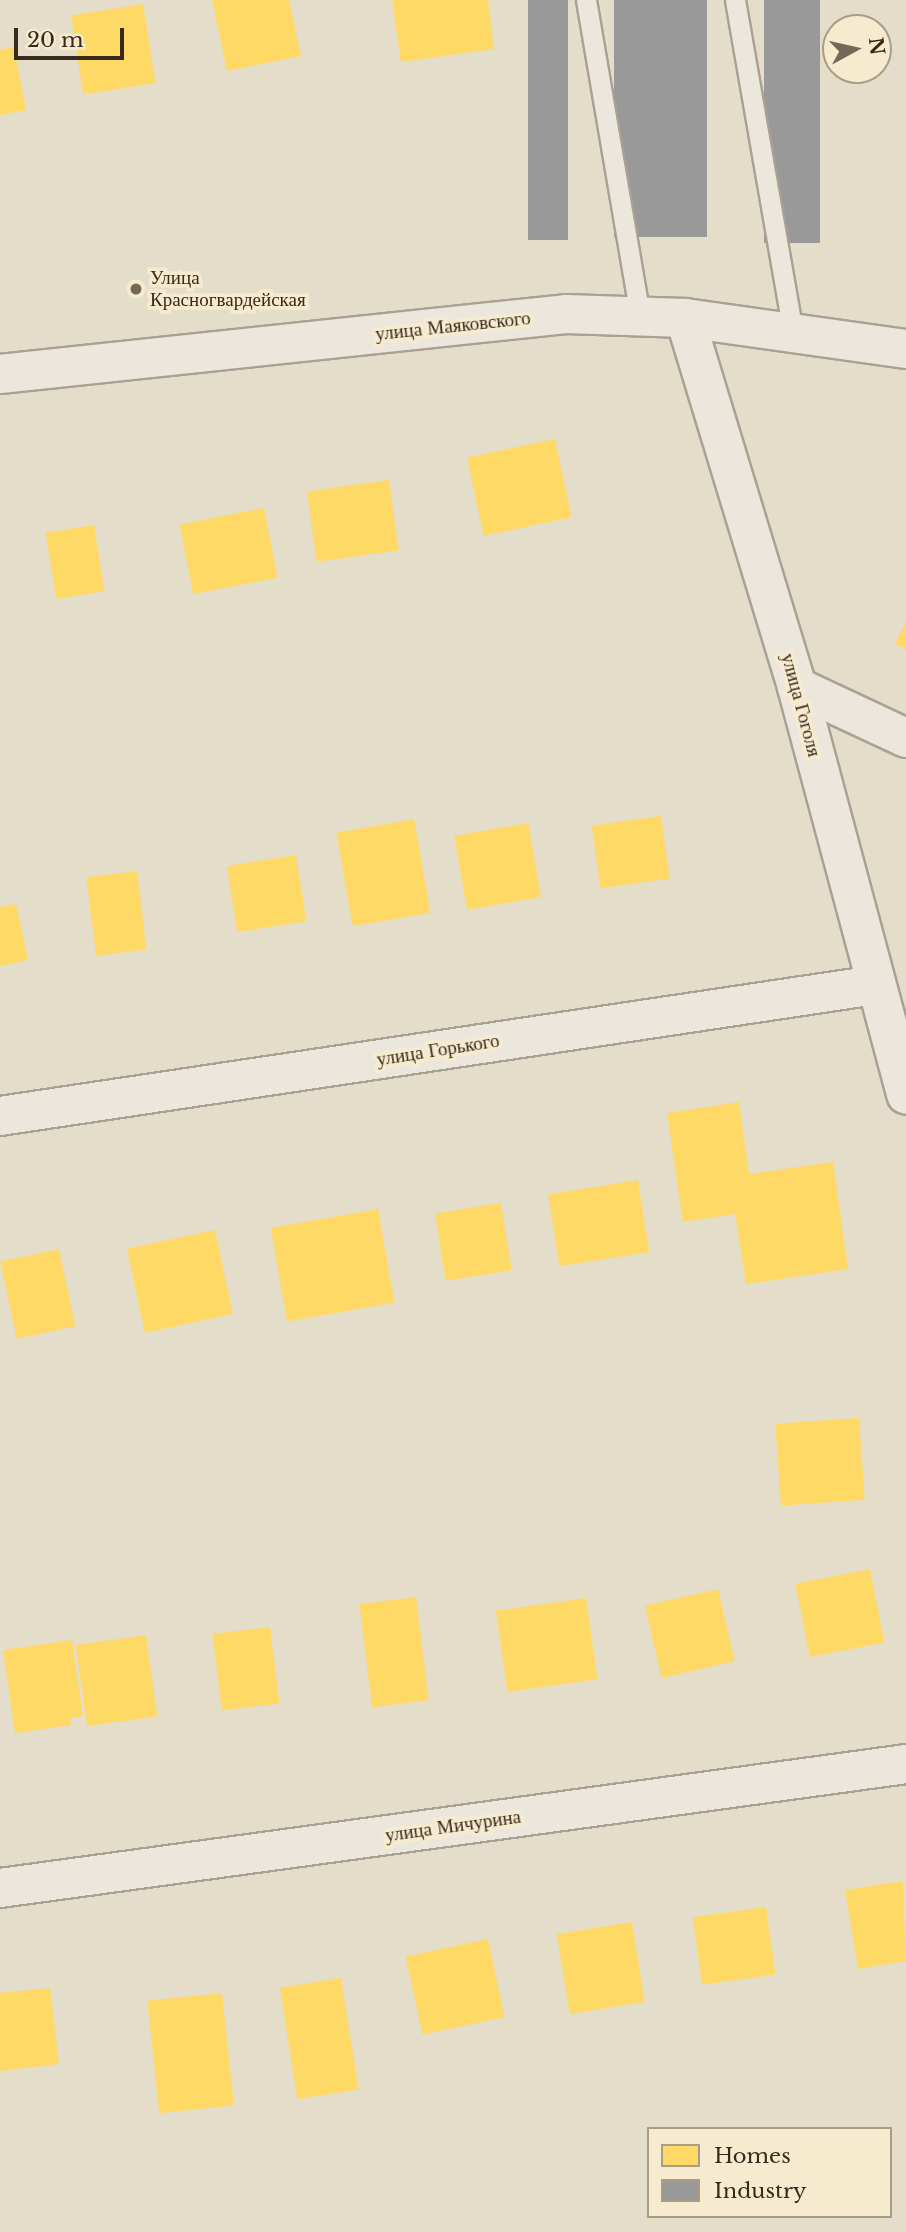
<!DOCTYPE html>
<meta charset="utf-8">
<style>
body{margin:0}
#map{position:relative;width:906px;height:2232px;overflow:hidden;background:#e4ddca;font-family:"Libre Baskerville",serif}
div>[style]{position:absolute}
.homes>*{inset:0;background:#ffd966;transform-origin:0 0}
.industry>*{inset:0;background:#999;transform-origin:0 0}
.roads{filter:drop-shadow(2px 0 #a9a194) drop-shadow(-2px 0 #a9a194) drop-shadow(0 2px #a9a194) drop-shadow(0 -2px #a9a194)}
.service>*{height:19px;margin:-9.5px;padding:0 9.5px;transform-origin:9.5px;border-radius:9.5px;background:#ece7dd}
.minor>*{height:38px;margin:-19px;padding:0 19px;transform-origin:19px;border-radius:19px;background:#ece7dd}
.tertiary>*{height:38px;margin:-19px;padding:0 19px;transform-origin:19px;border-radius:19px;background:#ece7dd}
.dots>*{width:19px;height:19px;translate:-50% -50%;box-sizing:border-box;border:4px solid #f6ebcf;border-radius:50%}
span{translate:-50% -50%;white-space:nowrap;text-align:center;line-height:1.15;-webkit-text-stroke:7px #f6ebcf;paint-order:stroke}
.poi-label{font-size:19px;color:#37291c}
.left{translate:0 -50%;text-align:left}
.street-label{font-size:19px;color:#37291c}
.legend{position:absolute;left:647px;top:2127px;width:245px;height:91px;box-sizing:border-box;background:#f6ebcf;border:2px solid #aa9d87;margin:0;padding:9px 12px;list-style:none;font-size:21px;color:#37291c}
.legend li{display:flex;align-items:center;gap:14px;height:35px}
.legend b{width:35px;border:2px solid #aa9d87}
.north{position:absolute;left:822px;top:14px;width:70px;height:70px;box-sizing:border-box;background:#f6ebcf;border:2px solid #aa9d87;border-radius:50%;rotate:82deg;font-size:19px;font-weight:700;line-height:28px;text-align:center;color:#37291c}
.north::after{content:'';display:block;margin:auto;width:24px;height:32px;background:#746859;clip-path:polygon(50% 0,100% 100%,50% 72%,0 100%)}
.scale{position:absolute;left:14px;top:28px;width:110px;height:32px;box-sizing:border-box;border:4px solid #37291c;border-top:0;padding-left:9px;font-size:21px;line-height:24px;white-space:nowrap;color:#37291c;-webkit-text-stroke:5px #f6ebcf;paint-order:stroke}
</style>
<div id="map">
<div class="homes">
<div style="clip-path:polygon(212px 0,289px 0,301px 56px,227px 71px)"></div>
<div style="clip-path:polygon(392px 0,488px 0,494px 49px,401px 62px)"></div>
<div style="left:143px;top:4px;width:80px;height:73px;rotate:81deg"></div>
<div style="clip-path:polygon(14px 47px,26px 110px,0 115px,0 50px)"></div>
<div style="left:555px;top:439px;width:80px;height:90px;rotate:78deg"></div>
<div style="left:389px;top:480px;width:71px;height:83px;rotate:82deg"></div>
<div style="left:264px;top:508px;width:71px;height:86px;rotate:79deg"></div>
<div style="left:94px;top:525px;width:67px;height:49px;rotate:81deg"></div>
<div style="clip-path:polygon(906px 622px,906px 649px,895px 644px)"></div>
<div style="left:661px;top:816px;width:63px;height:70px;rotate:82deg"></div>
<div style="left:414px;top:819px;width:95px;height:79px;rotate:80deg"></div>
<div style="left:528px;top:823px;width:75px;height:75px;rotate:80deg"></div>
<div style="left:296px;top:855px;width:67px;height:70px;rotate:81deg"></div>
<div style="left:137px;top:871px;width:79px;height:51px;rotate:83deg"></div>
<div style="clip-path:polygon(16px 904px,28px 960px,0 966px,0 907px)"></div>
<div style="clip-path:polygon(739px 1102px,749px 1174px,833px 1162px,848px 1269px,746px 1284px,735px 1214px,683px 1222px,667px 1113px)"></div>
<div style="left:638px;top:1180px;width:73px;height:91px;rotate:81deg"></div>
<div style="left:501px;top:1203px;width:68px;height:67px;rotate:81deg"></div>
<div style="left:378px;top:1209px;width:95px;height:109px;rotate:80deg"></div>
<div style="left:215px;top:1230px;width:86px;height:90px;rotate:78deg"></div>
<div style="left:59px;top:1249px;width:79px;height:60px;rotate:78deg"></div>
<div style="left:859px;top:1418px;width:82px;height:84px;rotate:86deg"></div>
<div style="left:870px;top:1569px;width:75px;height:76px;rotate:79deg"></div>
<div style="left:718px;top:1589px;width:74px;height:75px;rotate:77deg"></div>
<div style="left:416px;top:1597px;width:104px;height:57px;rotate:83deg"></div>
<div style="left:586px;top:1598px;width:82px;height:91px;rotate:82deg"></div>
<div style="left:270px;top:1627px;width:77px;height:58px;rotate:83deg"></div>
<div style="left:146px;top:1635px;width:82px;height:71px;rotate:82deg"></div>
<div style="clip-path:polygon(72px 1640px,83px 1716px,70px 1718px,71px 1725px,15px 1733px,3px 1650px)"></div>
<div style="clip-path:polygon(903px 1881px,906px 1961px,858px 1969px,845px 1890px)"></div>
<div style="left:766px;top:1907px;width:68px;height:74px;rotate:82deg"></div>
<div style="left:632px;top:1922px;width:81px;height:76px;rotate:81deg"></div>
<div style="left:488px;top:1939px;width:80px;height:84px;rotate:78deg"></div>
<div style="left:341px;top:1978px;width:113px;height:62px;rotate:81deg"></div>
<div style="clip-path:polygon(50px 1988px,59px 2064px,0 2071px,0 1993px)"></div>
<div style="left:222px;top:1993px;width:113px;height:75px;rotate:84deg"></div>
</div>
<div class="industry">
<div style="left:528px;top:0;width:40px;height:240px"></div>
<div style="left:614px;top:0;width:93px;height:237px"></div>
<div style="left:764px;top:0;width:56px;height:243px"></div>
</div>
<div class="roads">
<div class="service">
<div style="left:586px;top:0;width:322px;rotate:80.3deg"></div>
<div style="left:735px;top:0;width:338px;rotate:80.1deg"></div>
</div>
<div class="minor">
<div style="left:685px;top:318px;width:386px;rotate:73.1deg"></div>
<div style="left:797px;top:687px;width:422px;rotate:75deg"></div>
<div style="left:797px;top:687px;width:120px;rotate:25.1deg"></div>
<div style="left:0;top:1116px;width:885px;rotate:-8.51deg"></div>
<div style="left:0;top:1888px;width:914px;rotate:-7.79deg"></div>
</div>
<div class="tertiary">
<div style="left:0;top:374px;width:569px;rotate:-6.05deg"></div>
<div style="left:566px;top:314px;width:119px;rotate:1.9deg"></div>
<div style="left:685px;top:318px;width:223px;rotate:8deg"></div>
</div>
</div>
<div class="dots">
<div style="left:136px;top:289px;background:#746859"></div>
</div>
<div class="poi-label">
<span class="left" style="left:150px;top:289px">Улица<br>Красногвардейская</span>
</div>
<div class="street-label">
<span style="left:453px;top:326px;rotate:-6deg">улица Маяковского</span>
<span style="left:801px;top:705px;rotate:75deg">улица Гоголя</span>
<span style="left:438px;top:1050px;rotate:-9deg">улица Горького</span>
<span style="left:453px;top:1826px;rotate:-8deg">улица Мичурина</span>
</div>
<ul class="legend">
<li><b style="height:19px;background:#ffd966"></b>Homes</li>
<li><b style="height:19px;background:#999"></b>Industry</li>
</ul>
<div class="north">N</div>
<div class="scale">20 m</div>
</div>
